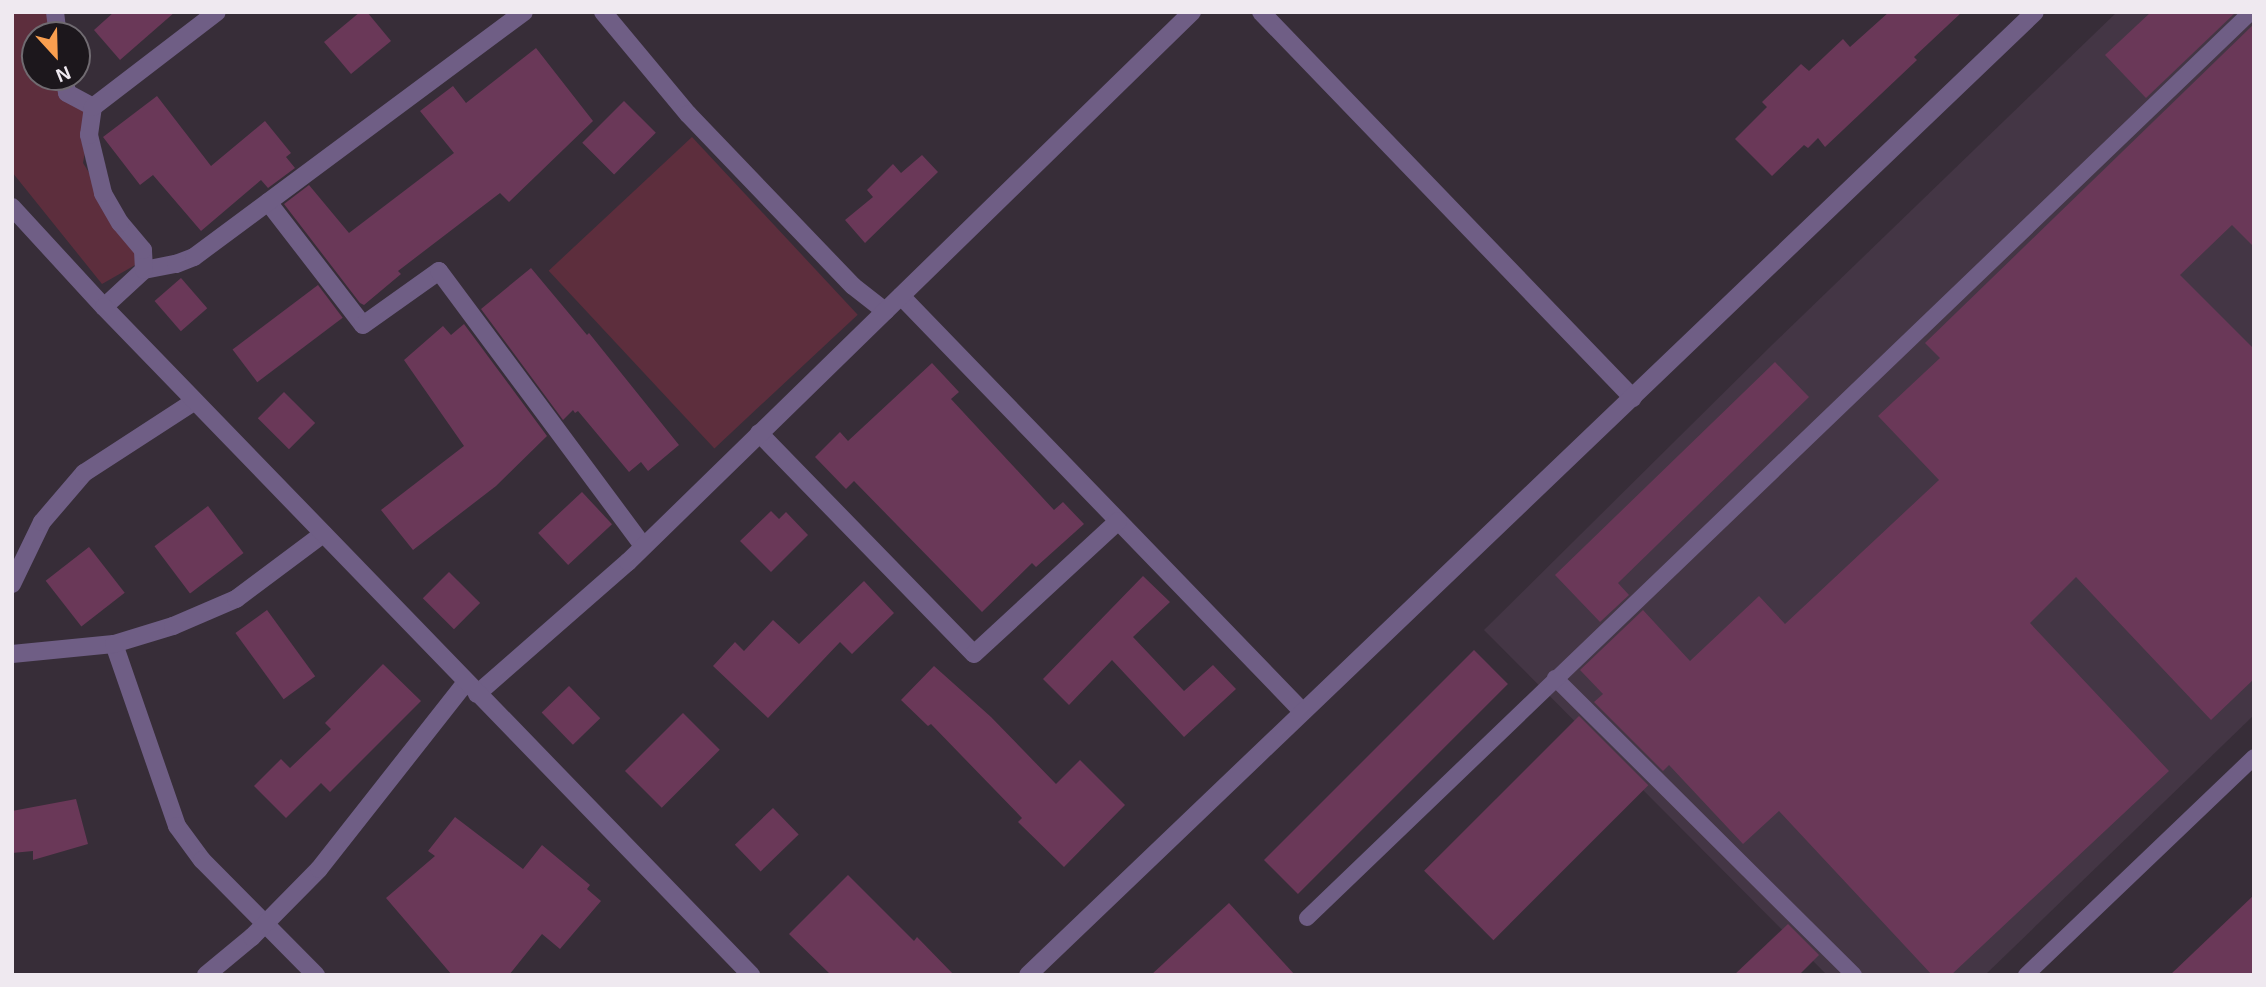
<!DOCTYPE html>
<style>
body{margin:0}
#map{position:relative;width:2266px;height:987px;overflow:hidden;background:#372d38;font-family:Arial,sans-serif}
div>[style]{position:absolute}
.built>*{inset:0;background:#443645}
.green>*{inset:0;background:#5d2e3d;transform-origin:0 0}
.building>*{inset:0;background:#6a3858;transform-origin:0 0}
.service>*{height:16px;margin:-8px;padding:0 8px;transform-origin:8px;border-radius:8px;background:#6f5e85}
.minor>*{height:18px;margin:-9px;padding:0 9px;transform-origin:9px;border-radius:9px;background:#6f5e85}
.tertiary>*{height:18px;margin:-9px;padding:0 9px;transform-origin:9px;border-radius:9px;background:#6f5e85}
span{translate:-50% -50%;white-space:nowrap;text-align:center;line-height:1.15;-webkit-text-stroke:7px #1c171c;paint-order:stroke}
.frame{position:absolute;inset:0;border:14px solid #efe9f0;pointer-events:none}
.north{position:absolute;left:21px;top:21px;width:70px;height:70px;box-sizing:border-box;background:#1c171c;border:2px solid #706b71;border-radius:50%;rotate:158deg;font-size:19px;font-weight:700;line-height:28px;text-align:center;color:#efe9f0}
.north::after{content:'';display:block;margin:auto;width:24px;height:32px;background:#fa9f4f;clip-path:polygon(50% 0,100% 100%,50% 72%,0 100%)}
</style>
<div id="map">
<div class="built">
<div style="clip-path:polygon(2117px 12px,2254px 12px,2254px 715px,1985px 975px,1827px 975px,1484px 630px,1772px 345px)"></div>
</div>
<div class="green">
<div style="clip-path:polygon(12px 12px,55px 12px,58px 35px,35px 35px,35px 77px,64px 77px,93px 107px,83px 163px,144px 260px,102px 284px,12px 172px)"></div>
<div style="left:692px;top:137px;width:243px;height:196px;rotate:47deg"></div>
</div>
<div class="building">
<div style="clip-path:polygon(114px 12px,175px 12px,120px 60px,94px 30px)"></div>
<div style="clip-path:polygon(360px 12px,367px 12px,391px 41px,351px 74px,324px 42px)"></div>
<div style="clip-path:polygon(1889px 12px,1962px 12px,1914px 57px,1917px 60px,1825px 147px,1818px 138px,1808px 148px,1804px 145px,1772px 176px,1735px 139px,1767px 107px,1762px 102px,1801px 64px,1809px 71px,1843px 39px,1850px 47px)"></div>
<div style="clip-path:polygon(2151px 12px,2236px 12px,2146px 98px,2105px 55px)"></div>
<div style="clip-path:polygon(2254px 24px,2254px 247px,2232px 225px,2180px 275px,2254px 349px,2254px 679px,2211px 720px,2076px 577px,2030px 623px,2169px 771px,1951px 975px,1932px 975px,1779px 811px,1743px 844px,1669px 765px,1663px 771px,1594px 702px,1603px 694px,1580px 670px,1643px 610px,1690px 661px,1759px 596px,1785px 624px,1939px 480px,1878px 416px,1940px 358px,1925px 343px)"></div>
<div style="clip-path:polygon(536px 48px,593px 121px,509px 202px,500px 193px,398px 271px,401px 274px,364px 305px,360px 303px,284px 204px,309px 185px,349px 233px,454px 153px,420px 111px,453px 86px,466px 103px)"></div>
<div style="clip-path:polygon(157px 96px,211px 166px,265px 121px,291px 153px,286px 157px,295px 168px,268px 188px,261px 180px,201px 231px,153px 175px,140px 185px,103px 137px)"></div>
<div style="left:624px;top:101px;width:45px;height:59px;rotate:45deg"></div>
<div style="clip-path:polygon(922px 155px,938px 172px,865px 243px,845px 220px,873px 197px,867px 190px,893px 164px,901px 173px)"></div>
<div style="clip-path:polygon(531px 268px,587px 335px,589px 333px,679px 445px,648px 471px,641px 462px,629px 472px,578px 411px,575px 413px,573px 410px,563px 420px,481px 309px)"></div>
<div style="left:181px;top:278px;width:40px;height:35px;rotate:49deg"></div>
<div style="left:318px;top:285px;width:41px;height:107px;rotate:53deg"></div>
<div style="clip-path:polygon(464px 324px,547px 436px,496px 486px,413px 550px,381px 510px,464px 446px,404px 360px,443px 326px,451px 335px)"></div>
<div style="clip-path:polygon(1775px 362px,1809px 397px,1618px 583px,1629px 595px,1600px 622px,1555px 575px)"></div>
<div style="clip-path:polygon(932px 363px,959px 392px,951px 399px,1054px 510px,1063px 502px,1084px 524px,1036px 567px,1032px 563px,982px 612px,854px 481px,846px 489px,815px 457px,840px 432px,848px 441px)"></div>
<div style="left:284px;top:392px;width:44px;height:37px;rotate:45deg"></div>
<div style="left:582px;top:492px;width:44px;height:60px;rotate:47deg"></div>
<div style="left:208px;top:506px;width:59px;height:67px;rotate:53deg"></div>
<div style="clip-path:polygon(771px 511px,779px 519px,786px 512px,808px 535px,771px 572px,740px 541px)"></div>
<div style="left:89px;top:547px;width:58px;height:55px;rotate:52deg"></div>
<div style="left:449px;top:572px;width:44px;height:37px;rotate:45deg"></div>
<div style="clip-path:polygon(1143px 576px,1170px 602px,1133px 637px,1184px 691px,1213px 665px,1236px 689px,1184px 737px,1112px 660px,1069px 705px,1043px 679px)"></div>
<div style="clip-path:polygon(864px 581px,894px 613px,852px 654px,840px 642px,768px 718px,713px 666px,735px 642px,744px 651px,773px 620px,799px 644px)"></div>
<div style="left:267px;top:610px;width:82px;height:39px;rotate:54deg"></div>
<div style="left:1474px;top:650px;width:48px;height:297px;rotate:45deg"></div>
<div style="clip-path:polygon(383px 664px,421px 701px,330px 792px,321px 783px,286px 818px,254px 786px,281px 759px,290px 768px,331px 729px,325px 723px)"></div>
<div style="clip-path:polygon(934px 666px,991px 717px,1056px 784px,1080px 760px,1125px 805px,1064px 867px,1018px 822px,1022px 818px,931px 724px,928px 726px,901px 700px)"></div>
<div style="left:569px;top:686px;width:45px;height:38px;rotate:46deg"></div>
<div style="left:683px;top:713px;width:52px;height:82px;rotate:45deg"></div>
<div style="left:1579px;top:716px;width:98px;height:219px;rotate:45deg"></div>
<div style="clip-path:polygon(76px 799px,88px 844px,33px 860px,33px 851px,12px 853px,12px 811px)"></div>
<div style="left:773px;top:808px;width:37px;height:53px;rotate:46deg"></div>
<div style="clip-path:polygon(455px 817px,523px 869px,542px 845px,590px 885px,587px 889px,601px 901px,560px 949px,542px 934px,509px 975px,452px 975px,386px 898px,435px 856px,428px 851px)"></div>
<div style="clip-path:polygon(848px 875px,914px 941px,917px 937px,954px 975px,831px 975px,789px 934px)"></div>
<div style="clip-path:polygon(2254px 895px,2254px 975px,2170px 975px)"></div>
<div style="clip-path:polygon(1229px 903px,1295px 975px,1151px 975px)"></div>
<div style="clip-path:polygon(1788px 924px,1819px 955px,1799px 975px,1734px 975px)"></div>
</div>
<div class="service">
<div style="left:1555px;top:678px;width:421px;rotate:44.8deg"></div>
<div style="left:1307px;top:918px;width:1308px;rotate:-43.82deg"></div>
<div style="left:2026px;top:975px;width:315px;rotate:-43.7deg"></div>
</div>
<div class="minor">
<div style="left:55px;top:12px;width:23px;rotate:83deg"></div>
<div style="left:603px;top:12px;width:133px;rotate:50.2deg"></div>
<div style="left:688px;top:114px;width:238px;rotate:46.2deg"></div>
<div style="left:853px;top:286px;width:41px;rotate:38deg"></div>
<div style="left:1261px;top:12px;width:536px;rotate:46.06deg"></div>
<div style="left:64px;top:77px;width:16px;rotate:79deg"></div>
<div style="left:67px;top:93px;width:30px;rotate:28deg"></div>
<div style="left:268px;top:202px;width:155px;rotate:52.3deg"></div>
<div style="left:363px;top:325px;width:93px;rotate:-35.4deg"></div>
<div style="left:439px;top:271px;width:342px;rotate:53.4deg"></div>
<div style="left:144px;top:270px;width:33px;rotate:-11deg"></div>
<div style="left:176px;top:264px;width:19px;rotate:-21deg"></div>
<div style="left:194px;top:257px;width:411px;rotate:-36.6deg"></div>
<div style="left:901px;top:296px;width:578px;rotate:45.98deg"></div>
<div style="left:104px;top:307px;width:54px;rotate:-42.8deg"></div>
<div style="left:144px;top:270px;width:20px;rotate:-93deg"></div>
<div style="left:143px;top:250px;width:35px;rotate:-130deg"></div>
<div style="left:120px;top:223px;width:34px;rotate:-120deg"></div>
<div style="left:103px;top:193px;width:60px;rotate:-103.6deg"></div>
<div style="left:89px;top:135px;width:28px;rotate:-82deg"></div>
<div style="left:93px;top:107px;width:156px;rotate:-37.5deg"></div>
<div style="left:759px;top:433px;width:308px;rotate:45.8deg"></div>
<div style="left:974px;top:654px;width:196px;rotate:-42.7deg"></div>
<div style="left:12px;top:584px;width:69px;rotate:-64.2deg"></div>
<div style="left:42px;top:522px;width:65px;rotate:-49.4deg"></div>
<div style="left:84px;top:473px;width:132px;rotate:-33deg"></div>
<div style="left:114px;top:644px;width:193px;rotate:70.9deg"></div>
<div style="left:177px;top:826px;width:42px;rotate:53.7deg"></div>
<div style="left:202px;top:860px;width:162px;rotate:45.3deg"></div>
<div style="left:12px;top:654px;width:102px;rotate:-5.6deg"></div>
<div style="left:114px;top:644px;width:62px;rotate:-17deg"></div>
<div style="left:173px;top:626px;width:69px;rotate:-23.2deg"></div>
<div style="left:236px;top:599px;width:109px;rotate:-36.8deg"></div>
<div style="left:477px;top:694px;width:201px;rotate:-41.2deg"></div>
<div style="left:628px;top:562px;width:788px;rotate:-44.28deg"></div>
<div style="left:206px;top:975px;width:60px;rotate:-39.6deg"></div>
<div style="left:252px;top:937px;width:95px;rotate:-45.4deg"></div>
<div style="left:319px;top:869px;width:238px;rotate:-51.8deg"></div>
</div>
<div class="tertiary">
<div style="left:12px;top:207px;width:136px;rotate:47.4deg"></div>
<div style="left:104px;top:307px;width:930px;rotate:45.91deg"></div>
<div style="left:1028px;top:975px;width:1393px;rotate:-43.72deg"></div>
</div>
<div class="frame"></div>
<div class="north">N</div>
</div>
